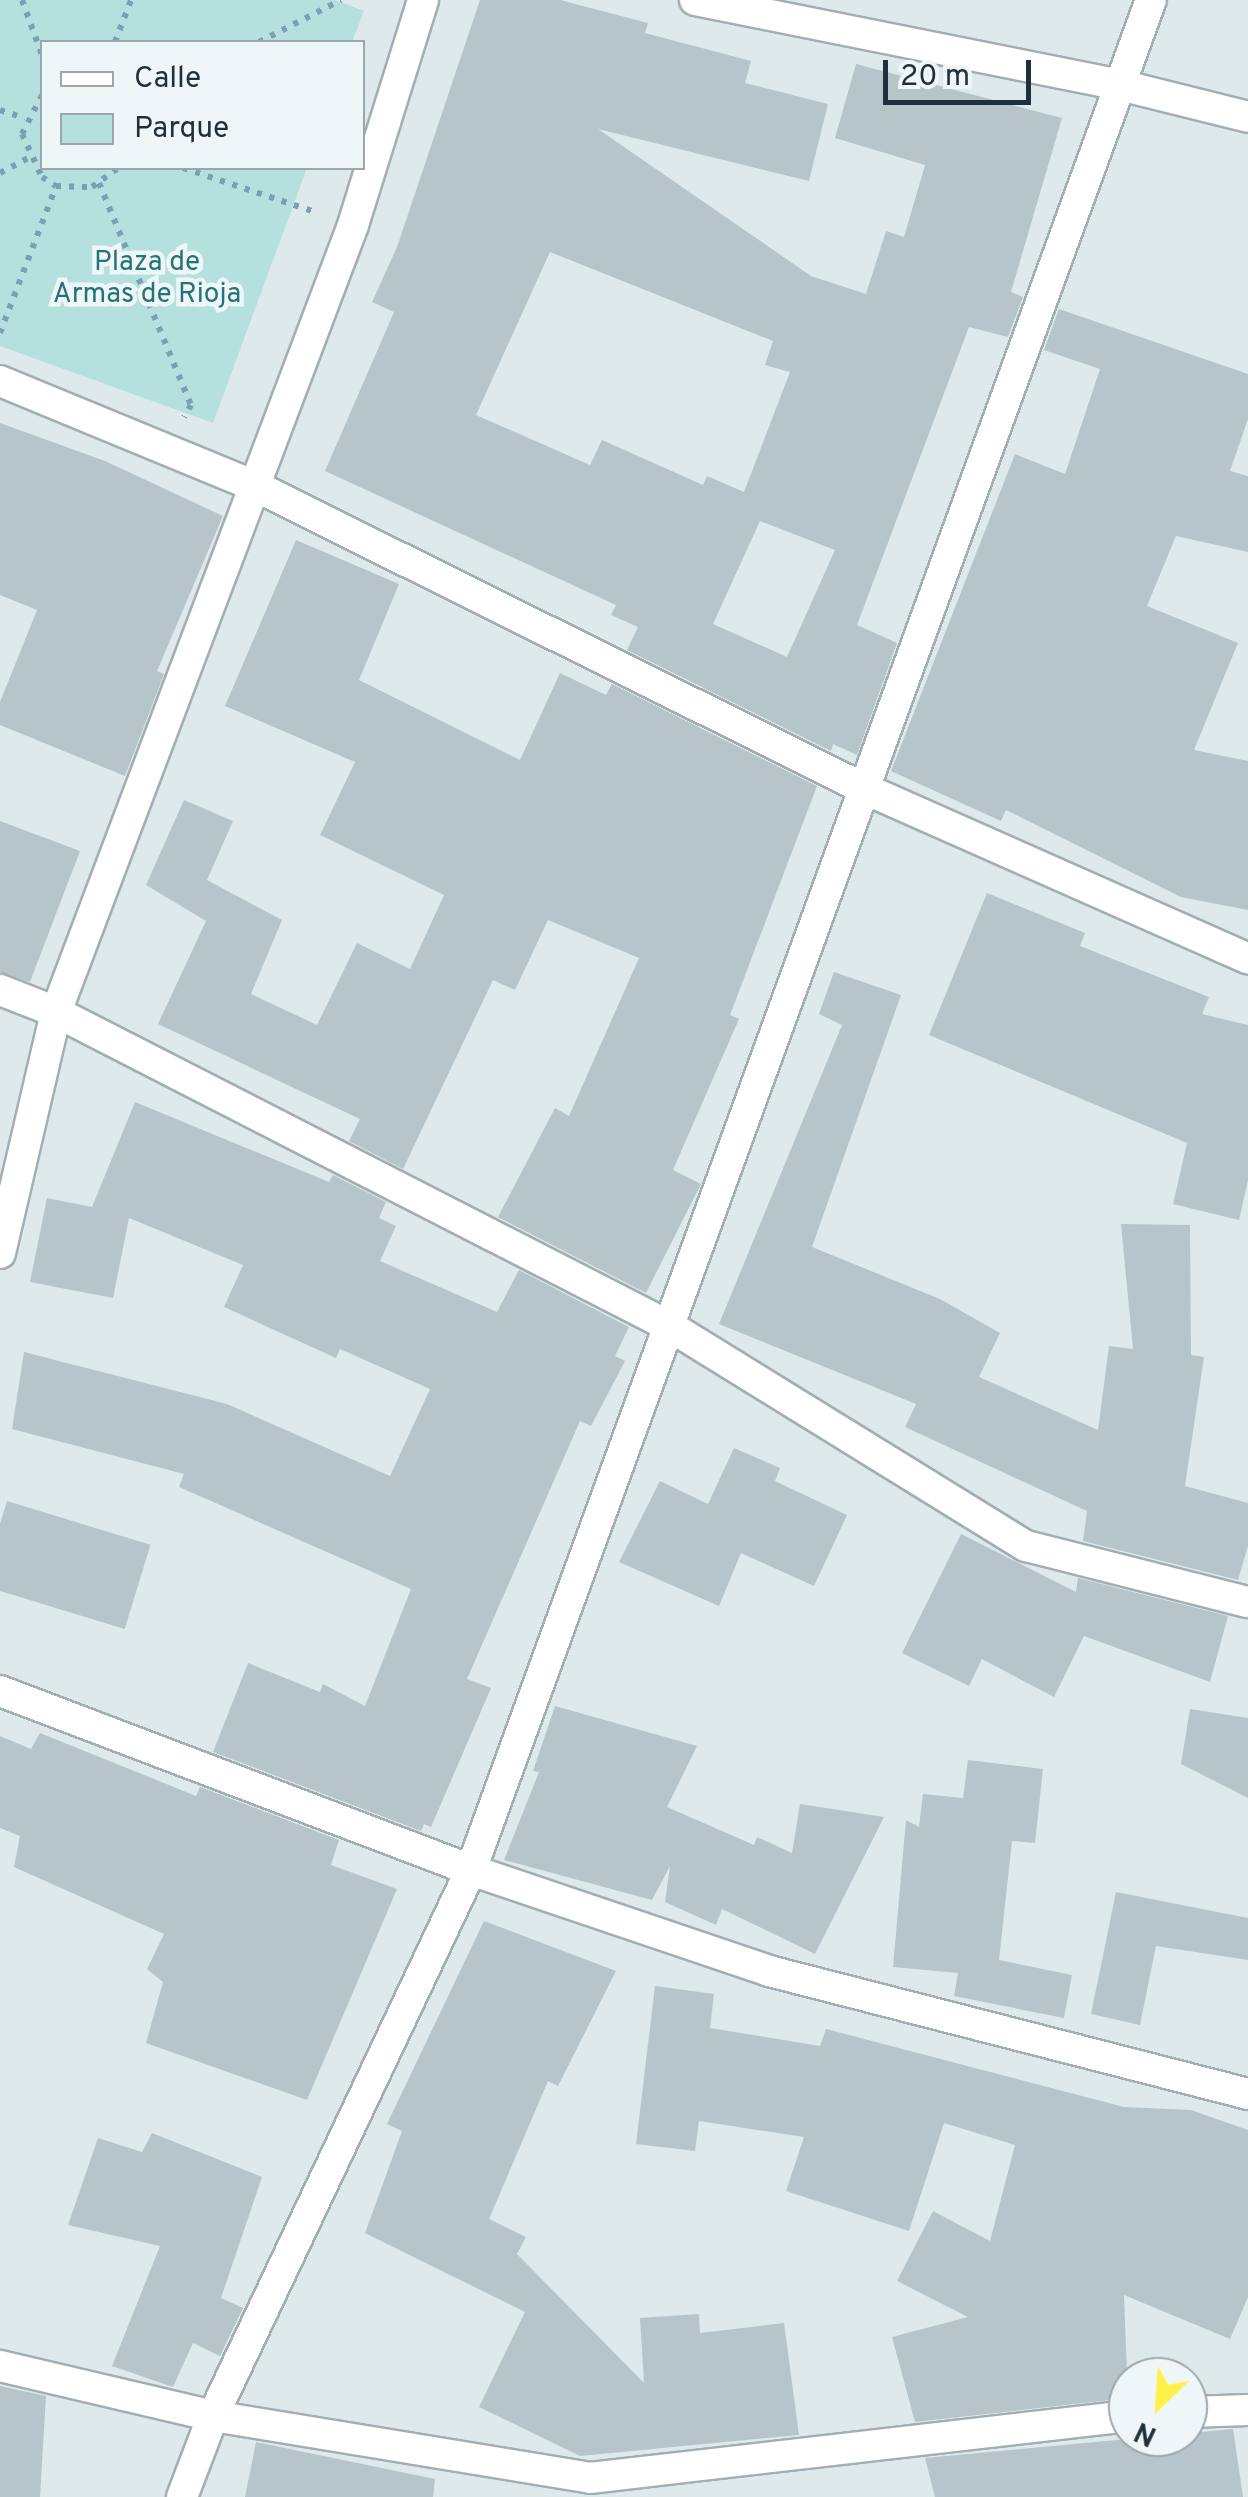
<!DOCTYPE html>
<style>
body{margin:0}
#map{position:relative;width:1248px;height:2497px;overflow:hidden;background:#dee9ec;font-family:Overpass,sans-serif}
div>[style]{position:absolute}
.green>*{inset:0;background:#b4e0dd}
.building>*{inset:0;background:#b6c5ca;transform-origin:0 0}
.path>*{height:6px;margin-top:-3px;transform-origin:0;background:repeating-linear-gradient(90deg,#7b9fb3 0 5px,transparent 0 13px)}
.roads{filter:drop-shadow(2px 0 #a1aeb4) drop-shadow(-2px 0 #a1aeb4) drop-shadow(0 2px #a1aeb4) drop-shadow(0 -2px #a1aeb4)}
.street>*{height:30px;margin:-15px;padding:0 15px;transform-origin:15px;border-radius:15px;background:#fff}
.secondary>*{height:30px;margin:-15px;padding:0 15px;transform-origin:15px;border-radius:15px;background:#fff}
span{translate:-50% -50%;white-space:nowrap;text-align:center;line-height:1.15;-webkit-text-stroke:9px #eff6f8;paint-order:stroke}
.park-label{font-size:28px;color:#247378}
.legend{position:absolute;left:40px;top:40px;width:325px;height:130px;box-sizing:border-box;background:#eff6f8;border:2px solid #9ba7ad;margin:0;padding:12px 18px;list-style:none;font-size:30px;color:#1e303d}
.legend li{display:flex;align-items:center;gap:20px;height:50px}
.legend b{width:50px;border:2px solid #9ba7ad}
.north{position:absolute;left:1108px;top:2357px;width:100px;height:100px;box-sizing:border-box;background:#eff6f8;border:2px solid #9ba7ad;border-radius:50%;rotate:205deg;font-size:28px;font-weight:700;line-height:40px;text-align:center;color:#1e303d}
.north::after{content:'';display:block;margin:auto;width:35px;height:45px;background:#fff149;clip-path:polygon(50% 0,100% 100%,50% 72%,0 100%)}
.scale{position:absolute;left:883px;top:60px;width:148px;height:45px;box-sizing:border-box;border:5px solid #1e303d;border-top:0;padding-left:12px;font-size:30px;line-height:35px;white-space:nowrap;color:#1e303d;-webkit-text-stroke:8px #eff6f8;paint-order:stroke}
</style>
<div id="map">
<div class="green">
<div style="clip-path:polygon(0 0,335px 0,364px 11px,352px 42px,42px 42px,42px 168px,307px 168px,213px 423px,0 346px)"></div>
</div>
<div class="building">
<div style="clip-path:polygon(evenodd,480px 0,560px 0,648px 23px,645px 33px,751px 61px,745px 83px,828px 104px,809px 181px,598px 129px,811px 276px,866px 294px,886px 231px,904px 237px,925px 165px,835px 138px,856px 64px,1062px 118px,1011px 292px,1023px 297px,1008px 337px,969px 327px,857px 625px,897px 643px,857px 755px,833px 744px,831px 751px,627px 650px,638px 627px,611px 615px,616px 605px,325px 471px,394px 312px,372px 302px,397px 247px,480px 0,550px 252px,773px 341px,765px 365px,790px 372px,744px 492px,707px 476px,703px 485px,602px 440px,590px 465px,476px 415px,550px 252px,480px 0,760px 521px,835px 550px,787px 657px,713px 624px,760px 521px)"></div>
<div style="clip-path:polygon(1059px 309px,1248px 374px,1248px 419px,1230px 471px,1248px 476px,1248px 552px,1176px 536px,1147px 606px,1238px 643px,1194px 750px,1248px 761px,1248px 910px,1181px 897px,1006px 810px,1001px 821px,891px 771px,1015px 454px,1065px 474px,1100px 369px,1044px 350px)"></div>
<div style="clip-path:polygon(0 423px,105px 461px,223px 516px,157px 671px,164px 674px,125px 776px,0 725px,0 702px,37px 610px,0 595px)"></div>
<div style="clip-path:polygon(296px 540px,399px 584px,359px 680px,520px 760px,560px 673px,606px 695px,612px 684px,817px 786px,730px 1015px,739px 1019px,673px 1170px,701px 1184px,646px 1293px,498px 1217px,555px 1108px,569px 1116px,639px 958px,548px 920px,515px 990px,493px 980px,403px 1169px,349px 1141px,360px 1119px,158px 1024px,206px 921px,146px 885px,184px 800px,233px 821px,207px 880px,282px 920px,251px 994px,317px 1025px,357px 943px,410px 969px,444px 895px,320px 835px,355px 762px,225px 706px)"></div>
<div style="clip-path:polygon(0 821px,80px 851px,30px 982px,0 972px)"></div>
<div style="clip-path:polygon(987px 893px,1085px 933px,1080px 946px,1209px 997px,1202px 1014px,1248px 1025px,1248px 1180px,1239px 1220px,1173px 1204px,1187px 1143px,929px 1035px)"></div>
<div style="clip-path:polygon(834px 972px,901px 995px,812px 1247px,940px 1299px,1000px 1333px,979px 1377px,1098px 1430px,1109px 1346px,1133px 1349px,1121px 1224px,1190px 1225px,1191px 1355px,1204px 1357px,1185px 1486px,1248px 1503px,1248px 1546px,1238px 1580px,1083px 1541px,1087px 1511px,905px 1427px,916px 1404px,719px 1324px,842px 1025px,819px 1014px)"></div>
<div style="clip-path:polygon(135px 1102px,329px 1182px,333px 1175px,386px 1202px,379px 1218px,396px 1226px,380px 1261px,497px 1312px,519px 1270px,629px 1327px,615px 1356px,625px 1361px,591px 1426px,580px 1421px,467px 1679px,491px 1688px,431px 1827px,424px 1824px,421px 1831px,213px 1752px,248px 1663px,320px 1692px,323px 1684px,365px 1706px,411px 1589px,179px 1487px,184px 1474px,12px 1429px,24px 1352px,227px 1404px,390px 1476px,430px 1389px,340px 1349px,336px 1358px,224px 1307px,243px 1265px,129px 1218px,113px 1298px,30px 1282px,47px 1198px,92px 1207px)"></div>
<div style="clip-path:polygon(734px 1448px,780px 1468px,775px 1481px,847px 1515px,814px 1586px,741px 1553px,719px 1606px,619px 1562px,660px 1481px,708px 1504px)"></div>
<div style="left:7px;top:1501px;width:150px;height:88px;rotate:17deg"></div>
<div style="clip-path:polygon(961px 1534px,1076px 1592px,1078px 1578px,1228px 1616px,1210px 1682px,1084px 1636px,1054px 1697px,982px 1659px,969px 1686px,902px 1653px)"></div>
<div style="clip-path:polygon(555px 1706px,697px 1746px,667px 1807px,754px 1845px,757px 1837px,792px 1853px,800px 1804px,884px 1817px,815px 1954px,722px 1909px,716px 1925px,665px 1902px,670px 1866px,652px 1900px,504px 1860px,539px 1772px,533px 1771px)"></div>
<div style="clip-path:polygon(1190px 1709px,1248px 1718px,1248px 1798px,1181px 1764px)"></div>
<div style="clip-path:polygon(40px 1733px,196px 1796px,200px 1787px,339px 1840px,331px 1865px,397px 1889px,307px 2100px,146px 2043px,163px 1982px,147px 1969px,164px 1934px,14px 1867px,20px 1836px,0 1828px,0 1736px,31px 1749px)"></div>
<div style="clip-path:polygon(968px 1760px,1043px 1769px,1035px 1843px,1012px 1841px,999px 1960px,1072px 1975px,1064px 2018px,954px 1996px,958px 1973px,893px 1967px,906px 1820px,919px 1827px,923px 1794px,963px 1798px)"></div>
<div style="clip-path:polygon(1116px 1892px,1248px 1918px,1248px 1960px,1156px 1946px,1140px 2025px,1091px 2014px)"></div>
<div style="clip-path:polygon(484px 1921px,616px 1971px,558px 2086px,548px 2081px,489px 2219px,526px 2237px,517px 2254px,644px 2383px,640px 2318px,699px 2314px,700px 2333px,784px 2323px,799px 2435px,580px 2456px,479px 2407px,525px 2312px,365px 2233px,402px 2131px,387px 2124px)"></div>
<div style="clip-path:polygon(655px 1986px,714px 1994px,710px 2028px,820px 2046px,826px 2029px,1124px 2107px,1191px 2110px,1248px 2130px,1248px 2297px,1230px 2339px,1124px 2295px,1128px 2398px,915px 2422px,892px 2337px,968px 2317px,897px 2281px,933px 2211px,990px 2241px,1015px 2145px,944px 2123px,909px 2231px,786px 2191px,804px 2137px,699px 2121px,695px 2151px,636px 2144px)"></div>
<div style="clip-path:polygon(152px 2133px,262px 2177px,221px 2298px,243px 2308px,220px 2356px,193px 2343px,173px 2387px,112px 2366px,160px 2246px,68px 2225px,98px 2138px,142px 2152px)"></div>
<div style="clip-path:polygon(0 2386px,46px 2396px,40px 2497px,0 2497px)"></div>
<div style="clip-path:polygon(1233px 2429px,1243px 2497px,935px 2497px,925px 2458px)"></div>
<div style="clip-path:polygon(256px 2442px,435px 2479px,433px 2497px,245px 2497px)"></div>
</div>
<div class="path">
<div style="left:22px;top:0;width:59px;rotate:70deg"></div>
<div style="left:115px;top:42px;width:45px;rotate:-69.1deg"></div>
<div style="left:259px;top:42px;width:92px;rotate:-27.1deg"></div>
<div style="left:42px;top:95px;width:44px;rotate:117.1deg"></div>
<div style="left:22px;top:134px;width:47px;rotate:65.1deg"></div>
<div style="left:42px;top:177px;width:17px;rotate:33deg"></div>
<div style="left:56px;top:186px;width:36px;rotate:2deg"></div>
<div style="left:92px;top:187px;width:32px;rotate:-36deg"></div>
<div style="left:0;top:110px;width:26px;rotate:18deg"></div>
<div style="left:183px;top:168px;width:139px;rotate:18.4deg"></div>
<div style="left:0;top:173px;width:32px;rotate:-28deg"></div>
<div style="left:99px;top:183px;width:240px;rotate:67.5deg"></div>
<div style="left:191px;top:405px;width:14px;rotate:120deg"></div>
<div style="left:0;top:333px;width:157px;rotate:-69.1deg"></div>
</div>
<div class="roads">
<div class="street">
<div style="left:695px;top:0;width:433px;rotate:11.3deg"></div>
<div style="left:1120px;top:85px;width:132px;rotate:14deg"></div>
<div style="left:0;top:990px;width:60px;rotate:21.4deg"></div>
<div style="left:56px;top:1012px;width:691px;rotate:27.12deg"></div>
<div style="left:671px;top:1327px;width:417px;rotate:31.7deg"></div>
<div style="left:1026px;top:1546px;width:229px;rotate:14.2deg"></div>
<div style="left:0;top:1253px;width:247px;rotate:-76.9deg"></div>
<div style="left:56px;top:1012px;width:841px;rotate:-69.32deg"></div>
<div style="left:353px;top:225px;width:236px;rotate:-72.7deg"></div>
<div style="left:0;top:1691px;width:504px;rotate:20.81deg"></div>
<div style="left:471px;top:1870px;width:315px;rotate:18.7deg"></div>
<div style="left:769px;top:1971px;width:495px;rotate:14.4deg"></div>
<div style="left:182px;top:2497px;width:87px;rotate:-69.1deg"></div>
<div style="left:213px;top:2416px;width:604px;rotate:-64.71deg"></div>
<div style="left:471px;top:1870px;width:1990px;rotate:-70.02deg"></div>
</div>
<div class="secondary">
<div style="left:0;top:381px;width:278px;rotate:22.4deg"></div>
<div style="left:257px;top:487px;width:677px;rotate:26.41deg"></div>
<div style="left:863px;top:788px;width:421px;rotate:23.9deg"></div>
<div style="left:0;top:2366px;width:219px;rotate:13.2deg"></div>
<div style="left:213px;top:2416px;width:382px;rotate:9.3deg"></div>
<div style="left:590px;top:2478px;width:542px;rotate:-6.57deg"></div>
<div style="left:1188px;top:2412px;width:60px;rotate:-1.9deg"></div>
</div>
</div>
<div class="park-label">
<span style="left:147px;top:279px">Plaza de<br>Armas de Rioja</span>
</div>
<ul class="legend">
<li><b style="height:12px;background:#fff"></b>Calle</li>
<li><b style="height:28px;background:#b4e0dd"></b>Parque</li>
</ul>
<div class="north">N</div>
<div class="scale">20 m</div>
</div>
